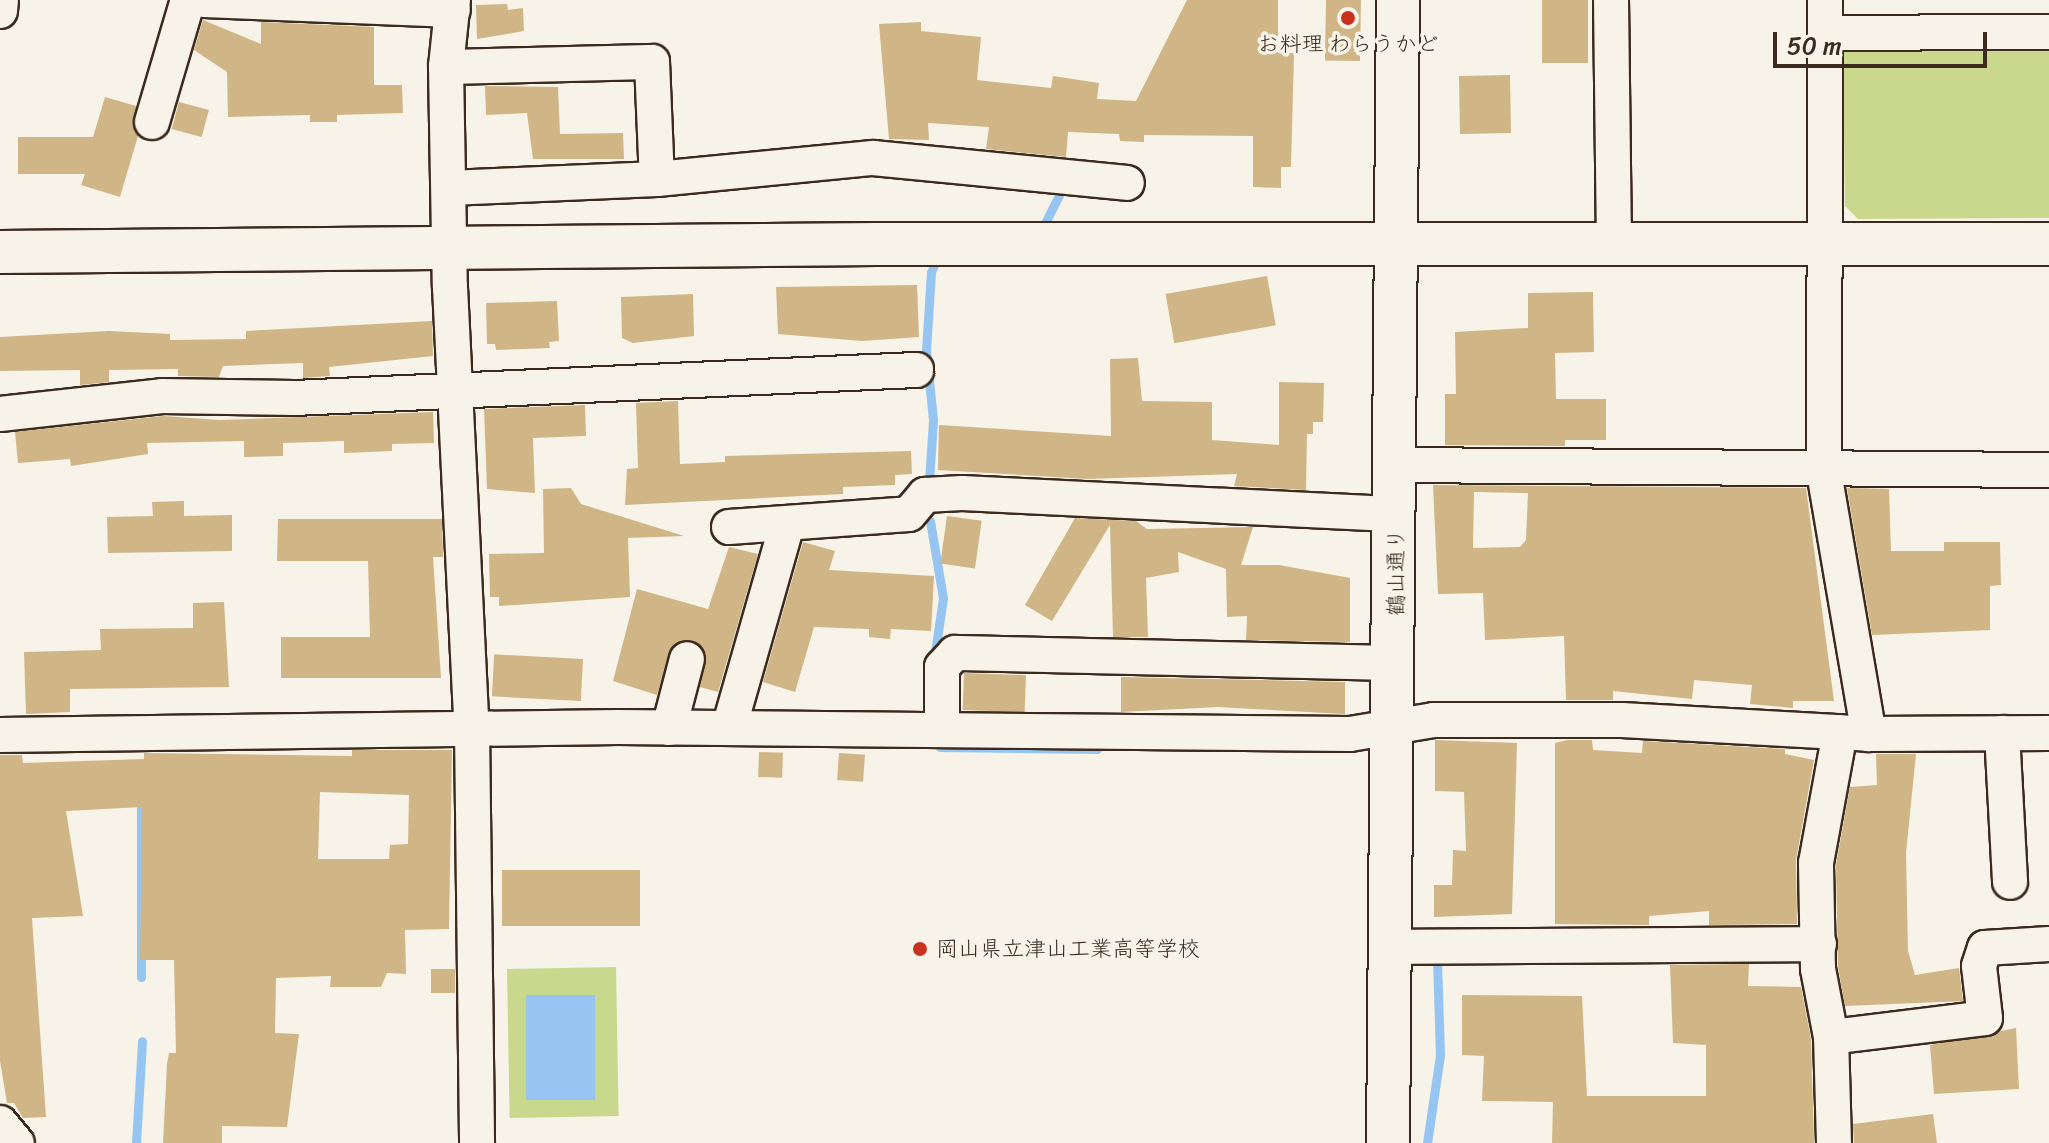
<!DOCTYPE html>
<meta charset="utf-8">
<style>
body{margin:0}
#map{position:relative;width:2049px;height:1143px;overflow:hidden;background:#f7f3e8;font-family:Sriracha,"Klee One",sans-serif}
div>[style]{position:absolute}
.green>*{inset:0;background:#c9d88c;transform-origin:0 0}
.water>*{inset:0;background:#96c5f1;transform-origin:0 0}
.stream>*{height:9px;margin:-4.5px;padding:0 4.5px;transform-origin:4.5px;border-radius:4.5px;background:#96c5f1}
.building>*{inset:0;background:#d0b586;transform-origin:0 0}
.roads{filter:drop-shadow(2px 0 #3b2a1e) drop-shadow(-2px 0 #3b2a1e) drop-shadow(0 2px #3b2a1e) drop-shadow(0 -2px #3b2a1e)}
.minor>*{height:34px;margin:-17px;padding:0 17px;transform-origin:17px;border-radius:17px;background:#f7f3e8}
.tertiary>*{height:42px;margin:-21px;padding:0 21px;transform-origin:21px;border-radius:21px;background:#f7f3e8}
.dots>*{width:22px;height:22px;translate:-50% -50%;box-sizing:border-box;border:4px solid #f7f3e8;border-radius:50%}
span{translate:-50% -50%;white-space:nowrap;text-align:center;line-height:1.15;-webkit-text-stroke:7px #f7f3e8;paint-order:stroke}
.poi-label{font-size:22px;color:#3b2a1e}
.left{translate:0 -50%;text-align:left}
.street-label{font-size:22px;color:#3b2a1e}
.scale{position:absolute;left:1773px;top:32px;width:214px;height:36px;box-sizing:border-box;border:4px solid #3b2a1e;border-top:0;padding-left:10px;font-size:24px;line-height:28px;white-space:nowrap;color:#3b2a1e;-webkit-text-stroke:6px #f7f3e8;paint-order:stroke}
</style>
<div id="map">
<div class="green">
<div style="clip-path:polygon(2049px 44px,2049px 218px,1858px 219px,1845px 206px,1843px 51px)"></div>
<div style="left:616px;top:967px;width:149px;height:109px;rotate:89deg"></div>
</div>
<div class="water">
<div style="left:526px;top:995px;width:69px;height:105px"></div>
</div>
<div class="stream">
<div style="left:1040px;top:233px;width:49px;rotate:-63.4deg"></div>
<div style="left:929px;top:481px;width:61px;rotate:-86.2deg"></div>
<div style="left:933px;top:420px;width:70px;rotate:-95.7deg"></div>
<div style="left:926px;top:350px;width:78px;rotate:-86.3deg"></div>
<div style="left:931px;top:272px;width:20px;rotate:-66deg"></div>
<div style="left:930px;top:521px;width:78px;rotate:80.4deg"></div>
<div style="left:943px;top:598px;width:62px;rotate:98.4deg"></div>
<div style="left:940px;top:747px;width:157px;rotate:0.7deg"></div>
<div style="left:141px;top:977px;width:182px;rotate:-90deg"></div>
<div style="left:136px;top:1143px;width:102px;rotate:-86.6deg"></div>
<div style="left:1427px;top:1143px;width:89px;rotate:-81.6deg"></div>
<div style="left:1440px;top:1055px;width:93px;rotate:-91.8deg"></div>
</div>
<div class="building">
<div style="clip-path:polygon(1187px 0,1278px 0,1278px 53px,1294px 53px,1291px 167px,1281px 167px,1281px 188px,1253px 187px,1253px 136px,1144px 135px,1144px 142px,1120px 141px,1119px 134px,1068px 132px,1066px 157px,986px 149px,989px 127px,928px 123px,929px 140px,889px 139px,879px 24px,921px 22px,921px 31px,981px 37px,977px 80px,1051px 88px,1053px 76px,1099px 83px,1097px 99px,1136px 101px)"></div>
<div style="left:1361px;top:0;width:61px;height:35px;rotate:91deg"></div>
<div style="left:1542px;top:0;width:46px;height:63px"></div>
<div style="clip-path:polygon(507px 4px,508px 10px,523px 8px,524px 31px,477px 39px,476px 5px)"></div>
<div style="clip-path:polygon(203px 20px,261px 44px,261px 22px,374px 27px,374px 85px,402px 85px,403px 113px,337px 115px,337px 122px,310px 122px,310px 115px,228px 117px,227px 72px,194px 50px)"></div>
<div style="left:1510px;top:75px;width:58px;height:51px;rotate:89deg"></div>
<div style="clip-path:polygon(485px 86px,558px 87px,560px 134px,623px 133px,624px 159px,533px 159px,527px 113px,486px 115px)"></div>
<div style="clip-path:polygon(105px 97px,136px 106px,138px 136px,120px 197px,81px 185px,85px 174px,18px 174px,18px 137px,93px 137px)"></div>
<div style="left:179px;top:102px;width:31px;height:28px;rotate:15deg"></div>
<div style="left:1267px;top:276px;width:50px;height:103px;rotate:80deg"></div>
<div style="clip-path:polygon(917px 285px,919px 337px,862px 341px,778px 334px,776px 287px)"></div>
<div style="clip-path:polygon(1593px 292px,1594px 352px,1555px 353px,1556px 399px,1606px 399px,1606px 440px,1565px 440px,1565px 446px,1445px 445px,1445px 394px,1456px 394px,1455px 332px,1528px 328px,1528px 293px)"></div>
<div style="clip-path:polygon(693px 294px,694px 336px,633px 343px,622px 338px,621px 297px)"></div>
<div style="clip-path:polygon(557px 301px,559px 341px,549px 342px,550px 348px,496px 350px,495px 344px,487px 344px,486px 303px)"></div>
<div style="clip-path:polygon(432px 321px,433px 356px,329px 367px,330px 376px,303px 378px,303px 363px,223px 366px,219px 377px,178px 376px,178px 369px,109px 370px,109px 382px,80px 385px,80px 370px,0 371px,0 337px,109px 331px,170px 334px,170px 340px,246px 339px,246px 331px)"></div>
<div style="clip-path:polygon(1138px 358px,1142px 401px,1212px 402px,1212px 440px,1279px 445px,1279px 382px,1324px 383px,1323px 422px,1313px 422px,1313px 434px,1307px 434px,1306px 490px,1234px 486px,1237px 474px,1088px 479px,938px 470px,939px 425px,1111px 436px,1110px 359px)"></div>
<div style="clip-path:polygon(678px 401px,680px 464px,725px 462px,725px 456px,911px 451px,912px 474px,895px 475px,895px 485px,843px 487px,843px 494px,625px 505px,627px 469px,638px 468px,636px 403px)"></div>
<div style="clip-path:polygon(585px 405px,586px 436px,533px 438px,535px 493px,487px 489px,484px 409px)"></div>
<div style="clip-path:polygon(433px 412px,434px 443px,392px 444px,392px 451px,344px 453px,344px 441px,283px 443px,283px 456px,244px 457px,244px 441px,147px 443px,148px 454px,71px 466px,70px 459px,18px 463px,15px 432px,163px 416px,220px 420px)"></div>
<div style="clip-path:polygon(evenodd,1433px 485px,1806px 488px,1834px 701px,1793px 701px,1793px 708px,1750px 704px,1752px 685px,1694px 680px,1692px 699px,1613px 691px,1613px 700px,1566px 700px,1564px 636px,1485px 640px,1483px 593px,1438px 594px,1433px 485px,1474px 492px,1528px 493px,1526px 540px,1520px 547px,1473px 548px,1474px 492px)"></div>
<div style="clip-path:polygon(571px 488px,581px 504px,684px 536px,628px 538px,630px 597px,499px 606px,499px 597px,490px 597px,489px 554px,544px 553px,543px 489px)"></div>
<div style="clip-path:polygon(1847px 488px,1889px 489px,1891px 551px,1944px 551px,1944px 542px,2000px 542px,2001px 585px,1990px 586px,1990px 630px,1872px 635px)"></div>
<div style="clip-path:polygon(184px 501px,184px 516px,232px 515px,232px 551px,108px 553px,107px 517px,153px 516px,152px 502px)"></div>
<div style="left:947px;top:516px;width:35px;height:48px;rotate:8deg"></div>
<div style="clip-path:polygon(1075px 518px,1136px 521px,1147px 529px,1253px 527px,1241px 565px,1279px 565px,1350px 578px,1350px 642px,1246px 640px,1247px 616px,1227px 617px,1226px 569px,1178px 552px,1179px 572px,1146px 578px,1148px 637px,1113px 637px,1110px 525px,1052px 621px,1025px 605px)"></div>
<div style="clip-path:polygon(278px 519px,442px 519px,443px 557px,433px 557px,441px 678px,281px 678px,281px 637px,370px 637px,368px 561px,277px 561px)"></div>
<div style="clip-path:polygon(803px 542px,835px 551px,829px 570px,934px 576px,931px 631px,891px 629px,890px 639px,869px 637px,869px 629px,814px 627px,795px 692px,763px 682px)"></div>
<div style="clip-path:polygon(729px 547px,758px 554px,718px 692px,700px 687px,706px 654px,691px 640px,672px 646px,657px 695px,613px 681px,637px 589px,708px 609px)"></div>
<div style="clip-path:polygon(224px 602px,229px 687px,70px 689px,70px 712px,26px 714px,24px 652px,101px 650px,100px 629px,193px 628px,193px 603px)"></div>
<div style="left:583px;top:659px;width:42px;height:89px;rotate:93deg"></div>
<div style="left:964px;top:673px;width:62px;height:37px;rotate:2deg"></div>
<div style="clip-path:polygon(1121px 677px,1345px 682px,1345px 714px,1217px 707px,1121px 712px)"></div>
<div style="clip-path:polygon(1435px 740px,1517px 743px,1512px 914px,1434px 917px,1434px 885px,1452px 885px,1453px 850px,1466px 851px,1464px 792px,1435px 791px)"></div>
<div style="clip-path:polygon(1567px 740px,1592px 740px,1593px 750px,1642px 753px,1643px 741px,1785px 749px,1785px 754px,1814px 760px,1796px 860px,1797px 924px,1709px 925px,1709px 911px,1649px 916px,1649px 925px,1555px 924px,1555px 743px)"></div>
<div style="clip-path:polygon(evenodd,352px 750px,452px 750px,449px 929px,405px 930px,406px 974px,387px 973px,381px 987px,330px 987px,331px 976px,276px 978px,275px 1033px,299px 1034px,287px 1127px,222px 1126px,222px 1143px,163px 1143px,167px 1064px,169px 1053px,176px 1053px,174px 960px,140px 960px,142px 807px,66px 811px,83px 916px,32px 918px,46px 1117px,23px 1118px,14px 1103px,7px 1103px,0 1061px,0 755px,22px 755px,23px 763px,144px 759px,144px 753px,352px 756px,352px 750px,320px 792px,409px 795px,408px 844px,390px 845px,389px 859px,318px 859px,320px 792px)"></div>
<div style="left:759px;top:752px;width:24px;height:25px;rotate:2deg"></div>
<div style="left:839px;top:753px;width:26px;height:27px;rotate:4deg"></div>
<div style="clip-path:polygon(1876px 754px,1916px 754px,1906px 853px,1908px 951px,1915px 975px,1959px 968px,1963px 1001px,1845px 1006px,1838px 967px,1836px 865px,1850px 787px,1877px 785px)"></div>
<div style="left:640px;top:870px;width:56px;height:138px;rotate:90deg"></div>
<div style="clip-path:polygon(1749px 964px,1748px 986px,1801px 987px,1811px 1039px,1814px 1143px,1552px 1143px,1553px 1102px,1482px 1101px,1484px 1056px,1462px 1055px,1462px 995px,1582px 996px,1587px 1096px,1706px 1096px,1706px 1045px,1673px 1043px,1670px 965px)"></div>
<div style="left:431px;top:969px;width:24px;height:24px"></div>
<div style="clip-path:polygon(2016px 1028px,2019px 1089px,1934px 1094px,1930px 1045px)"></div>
<div style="clip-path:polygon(1933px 1114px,1937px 1143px,1854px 1143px,1853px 1124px)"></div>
</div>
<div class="roads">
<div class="minor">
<div style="left:204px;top:0;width:249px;rotate:2.3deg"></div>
<div style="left:453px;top:0;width:67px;rotate:96deg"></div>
<div style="left:446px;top:67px;width:220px;rotate:89deg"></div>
<div style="left:450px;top:287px;width:443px;rotate:87.2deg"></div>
<div style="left:472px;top:729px;width:414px;rotate:89.3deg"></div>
<div style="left:1611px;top:0;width:242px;rotate:89.3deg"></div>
<div style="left:1825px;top:0;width:472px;rotate:90.1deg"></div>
<div style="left:1824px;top:472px;width:266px;rotate:80.3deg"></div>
<div style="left:0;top:11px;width:11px;rotate:-85deg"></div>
<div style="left:1826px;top:33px;width:223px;rotate:-0.3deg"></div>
<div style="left:446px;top:67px;width:206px;rotate:-1.4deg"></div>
<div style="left:652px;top:62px;width:117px;rotate:87.6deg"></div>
<div style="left:152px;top:122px;width:127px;rotate:-73.6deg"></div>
<div style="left:449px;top:188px;width:208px;rotate:-2.5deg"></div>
<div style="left:657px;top:179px;width:217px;rotate:-5.6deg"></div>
<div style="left:873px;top:158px;width:255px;rotate:5.6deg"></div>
<div style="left:0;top:414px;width:163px;rotate:-6.3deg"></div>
<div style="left:162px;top:396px;width:132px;rotate:0.9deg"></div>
<div style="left:294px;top:398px;width:623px;rotate:-2.58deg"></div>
<div style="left:1395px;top:465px;width:654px;rotate:0.44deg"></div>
<div style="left:729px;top:527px;width:180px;rotate:-4.1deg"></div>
<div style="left:909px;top:514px;width:25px;rotate:-50deg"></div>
<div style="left:925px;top:495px;width:37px;rotate:-3deg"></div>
<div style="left:962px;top:493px;width:434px;rotate:2.8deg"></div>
<div style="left:669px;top:728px;width:71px;rotate:-75.4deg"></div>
<div style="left:729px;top:728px;width:212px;rotate:-74.1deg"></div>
<div style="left:942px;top:730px;width:63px;rotate:-90deg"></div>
<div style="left:942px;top:667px;width:19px;rotate:-47deg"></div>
<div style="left:955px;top:653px;width:441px;rotate:1.3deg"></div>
<div style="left:2002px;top:733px;width:149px;rotate:86.9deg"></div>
<div style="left:0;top:735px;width:618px;rotate:-0.74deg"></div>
<div style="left:618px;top:727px;width:732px;rotate:0.55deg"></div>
<div style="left:1350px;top:734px;width:85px;rotate:-9.5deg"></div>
<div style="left:1434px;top:720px;width:188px"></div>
<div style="left:1622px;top:720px;width:247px;rotate:3.2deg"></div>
<div style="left:1869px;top:734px;width:180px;rotate:-0.3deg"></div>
<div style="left:1391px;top:947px;width:428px;rotate:-0.4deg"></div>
<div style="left:1831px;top:1037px;width:155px;rotate:-7deg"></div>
<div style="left:1985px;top:1018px;width:52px;rotate:-96.6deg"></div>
<div style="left:1979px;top:966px;width:19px;rotate:-72deg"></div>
<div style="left:1985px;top:948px;width:64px;rotate:-3.6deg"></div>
<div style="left:0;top:1123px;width:26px;rotate:50deg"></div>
<div style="left:1834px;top:1143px;width:106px;rotate:-91.6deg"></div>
<div style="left:1831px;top:1037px;width:69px;rotate:-100.8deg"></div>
<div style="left:1818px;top:969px;width:106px;rotate:-91.1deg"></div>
<div style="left:1816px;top:863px;width:133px;rotate:-79.6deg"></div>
</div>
<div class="tertiary">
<div style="left:0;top:252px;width:876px;rotate:-0.52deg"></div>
<div style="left:876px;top:244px;width:1173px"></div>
<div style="left:1388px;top:1143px;width:1143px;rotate:-89.5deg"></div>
</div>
</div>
<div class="dots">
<div style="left:1348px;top:18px;background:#c8321e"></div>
<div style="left:920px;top:949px;background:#c8321e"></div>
</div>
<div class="poi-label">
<span style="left:1348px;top:44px">お料理 わらうかど</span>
<span class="left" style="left:936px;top:949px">岡山県立津山工業高等学校</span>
</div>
<div class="street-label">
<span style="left:1396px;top:572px;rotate:-90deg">鶴山通り</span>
</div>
<div class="scale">50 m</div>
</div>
